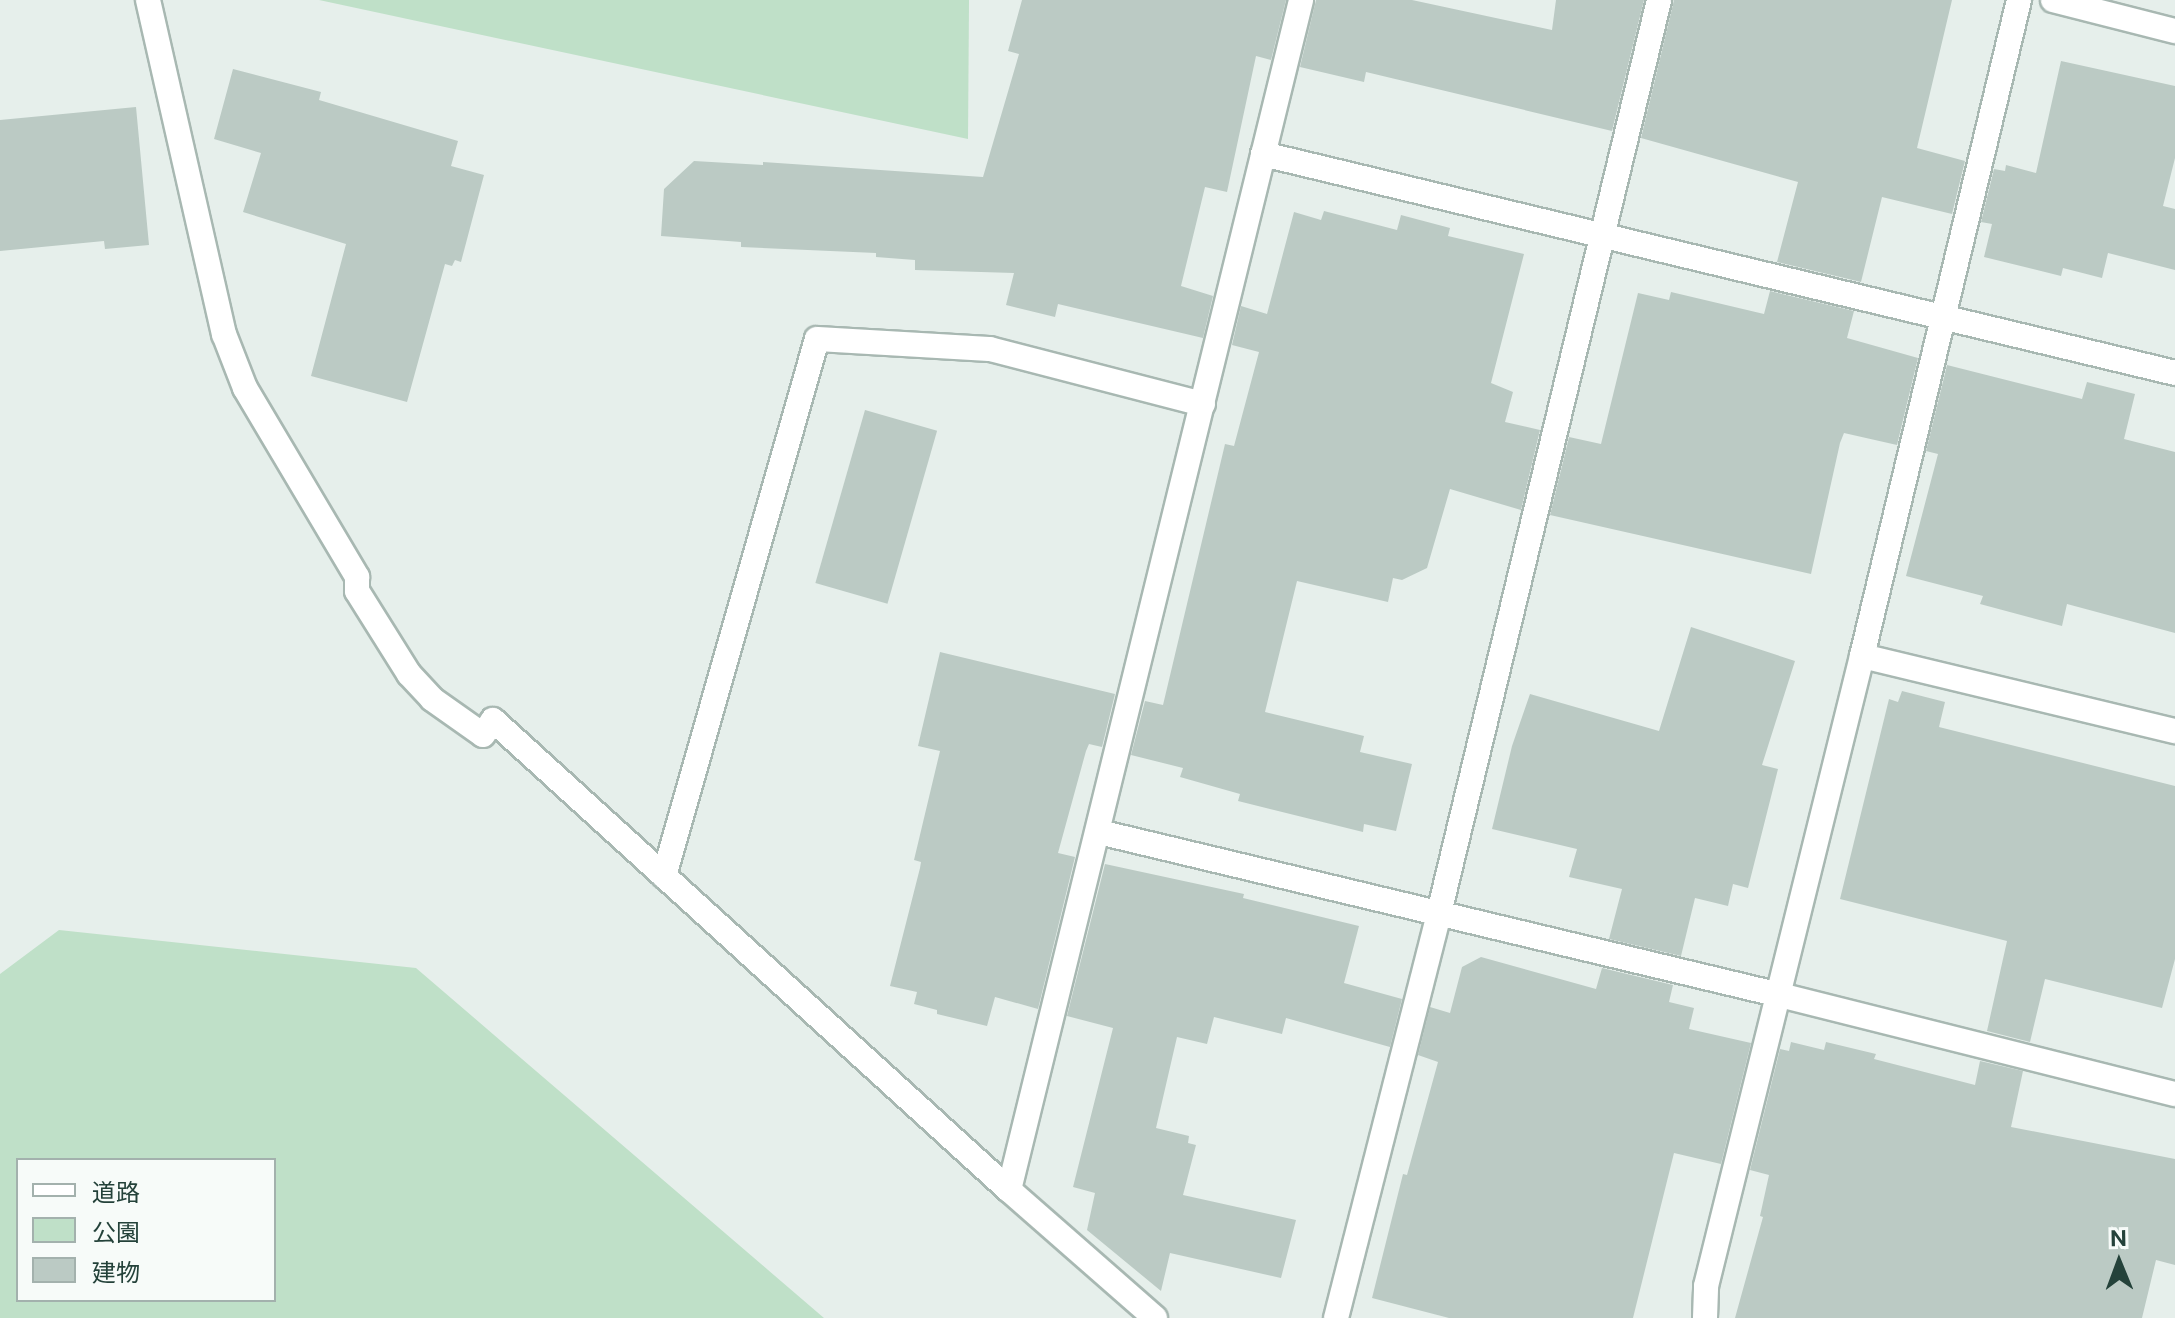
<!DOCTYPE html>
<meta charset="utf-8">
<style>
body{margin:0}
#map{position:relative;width:2175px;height:1318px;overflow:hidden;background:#e6efeb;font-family:"Public Sans","Noto Sans JP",sans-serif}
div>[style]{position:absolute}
.green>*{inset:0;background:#bfe0c8}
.building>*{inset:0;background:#bbcac4;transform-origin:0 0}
.roads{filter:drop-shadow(2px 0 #a8b8b2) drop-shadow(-2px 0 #a8b8b2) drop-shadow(0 2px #a8b8b2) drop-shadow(0 -2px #a8b8b2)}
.minor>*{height:24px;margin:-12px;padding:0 12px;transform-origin:12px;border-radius:12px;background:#fff}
span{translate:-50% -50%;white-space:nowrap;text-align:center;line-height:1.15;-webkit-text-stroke:8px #f7fbf9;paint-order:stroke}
.legend{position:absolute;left:16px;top:1158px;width:260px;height:144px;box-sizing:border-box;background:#f7fbf9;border:2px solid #a3b1ad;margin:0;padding:10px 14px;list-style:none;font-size:24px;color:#24423a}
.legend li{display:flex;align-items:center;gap:16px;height:40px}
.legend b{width:40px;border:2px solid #a3b1ad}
.north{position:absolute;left:2079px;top:1222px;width:80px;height:80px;-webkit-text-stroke:6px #f7fbf9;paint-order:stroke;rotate:359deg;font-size:22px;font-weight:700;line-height:32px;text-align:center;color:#24423a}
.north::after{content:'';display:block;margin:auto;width:28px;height:36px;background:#24423a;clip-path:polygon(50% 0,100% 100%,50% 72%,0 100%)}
</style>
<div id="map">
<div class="green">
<div style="clip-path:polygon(319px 0,969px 0,968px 139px)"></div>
<div style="clip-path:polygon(evenodd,59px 930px,416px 968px,824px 1318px,0 1318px,0 974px,59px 930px,274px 1160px,274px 1300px,18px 1300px,18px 1160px,274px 1160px)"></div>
</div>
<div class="building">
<div style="clip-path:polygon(1022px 0,1286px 0,1271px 60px,1256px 56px,1227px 192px,1205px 187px,1181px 286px,1213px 296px,1203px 338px,1058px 304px,1055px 317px,1006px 305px,1014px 273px,915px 270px,915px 260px,876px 257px,876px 253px,741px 247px,741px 242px,661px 236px,664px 189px,694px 161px,763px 165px,763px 162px,983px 177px,1019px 54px,1008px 51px)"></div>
<div style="clip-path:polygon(1316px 0,1412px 0,1552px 30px,1556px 0,1644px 0,1612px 131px,1366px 72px,1364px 82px,1300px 67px)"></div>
<div style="clip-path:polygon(1674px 0,1952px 0,1917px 148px,1965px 161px,1952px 214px,1882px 197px,1861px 282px,1777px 262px,1798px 182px,1641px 138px)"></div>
<div style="clip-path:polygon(2061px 61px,2175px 86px,2175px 158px,2163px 206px,2175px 209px,2175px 270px,2108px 253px,2102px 278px,2063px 268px,2061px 276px,1984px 257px,1992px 224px,1981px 222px,1994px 169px,2005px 171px,2006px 165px,2036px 173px)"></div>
<div style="clip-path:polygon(233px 69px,321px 92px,319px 100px,458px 141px,451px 166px,484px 175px,461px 262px,455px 260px,452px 266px,445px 264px,407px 402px,311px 376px,346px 244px,243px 212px,261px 153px,214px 139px)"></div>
<div style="clip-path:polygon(136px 107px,149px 245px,105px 249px,104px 241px,0 251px,0 120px)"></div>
<div style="clip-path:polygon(1324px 211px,1397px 230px,1401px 215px,1450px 228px,1448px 236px,1524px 254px,1491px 383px,1513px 392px,1505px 422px,1540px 430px,1521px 510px,1450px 489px,1427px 568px,1402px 580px,1393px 578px,1388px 602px,1297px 581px,1265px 712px,1364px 736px,1360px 752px,1412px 764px,1396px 831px,1364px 824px,1363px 832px,1238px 801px,1240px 794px,1180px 777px,1183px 768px,1131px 755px,1145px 701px,1163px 705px,1225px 444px,1234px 446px,1259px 352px,1232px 345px,1241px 306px,1267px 314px,1294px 212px,1321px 220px)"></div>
<div style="clip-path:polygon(1770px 291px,1854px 311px,1847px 338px,1918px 358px,1897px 445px,1844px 433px,1840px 443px,1811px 574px,1550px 515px,1569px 437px,1601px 444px,1638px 293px,1669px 300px,1671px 292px,1764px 314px)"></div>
<div style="clip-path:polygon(1947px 365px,2082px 399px,2087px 382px,2135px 394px,2124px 439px,2175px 452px,2175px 633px,2067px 604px,2062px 626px,1980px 604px,1983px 596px,1906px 576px,1938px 454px,1926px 451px)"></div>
<div style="left:865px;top:410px;width:75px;height:180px;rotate:16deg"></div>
<div style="clip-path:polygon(1691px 627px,1795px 661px,1762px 765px,1778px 769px,1748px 888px,1733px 884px,1728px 906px,1695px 898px,1681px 956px,1609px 939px,1622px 889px,1569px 877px,1577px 849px,1492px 829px,1512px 746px,1530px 694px,1659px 731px)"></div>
<div style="clip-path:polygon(940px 652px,1115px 694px,1102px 747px,1089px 744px,1086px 751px,1058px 853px,1075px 857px,1038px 1009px,995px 997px,987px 1026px,937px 1014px,937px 1010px,914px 1004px,917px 992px,890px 986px,920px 868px,921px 862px,914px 860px,940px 751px,918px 746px)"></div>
<div style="clip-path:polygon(1902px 691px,1945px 702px,1939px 727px,2175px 786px,2175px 959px,2162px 1008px,2045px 979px,2030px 1042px,1987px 1031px,2007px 941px,1840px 899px,1889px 699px,1898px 702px)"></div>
<div style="clip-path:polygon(1105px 864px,1244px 894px,1243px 898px,1359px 926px,1344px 983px,1402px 999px,1390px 1047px,1286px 1018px,1282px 1034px,1214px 1017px,1207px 1044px,1177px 1037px,1156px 1128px,1189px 1136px,1188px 1143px,1196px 1145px,1183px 1195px,1296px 1220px,1281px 1278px,1170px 1253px,1161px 1291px,1087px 1230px,1095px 1193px,1073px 1187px,1113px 1028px,1067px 1016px)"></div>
<div style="clip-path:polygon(1481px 957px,1596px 989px,1602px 968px,1673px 985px,1669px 1002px,1694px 1008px,1689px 1029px,1751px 1043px,1721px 1164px,1674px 1153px,1633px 1318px,1449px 1318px,1372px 1298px,1403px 1174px,1407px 1175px,1438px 1062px,1418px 1055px,1430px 1007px,1450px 1013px,1462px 967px)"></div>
<div style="clip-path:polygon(1791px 1042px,1824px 1050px,1826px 1042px,1876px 1054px,1874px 1059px,1975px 1085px,1980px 1061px,2023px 1071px,2011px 1127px,2175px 1159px,2175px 1265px,2156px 1260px,2142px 1318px,1735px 1318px,1763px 1217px,1760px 1216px,1769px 1175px,1750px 1170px,1780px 1049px,1789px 1051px)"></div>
</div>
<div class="roads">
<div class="minor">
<div style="left:148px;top:0;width:343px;rotate:77.2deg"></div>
<div style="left:224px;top:334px;width:58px;rotate:68.7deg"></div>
<div style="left:245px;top:388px;width:220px;rotate:59.3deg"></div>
<div style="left:357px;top:577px;width:14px;rotate:90deg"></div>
<div style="left:357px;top:591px;width:98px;rotate:57.9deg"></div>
<div style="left:409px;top:674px;width:34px;rotate:47deg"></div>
<div style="left:432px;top:699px;width:62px;rotate:35.2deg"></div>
<div style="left:483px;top:735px;width:18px;rotate:-56deg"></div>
<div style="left:493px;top:720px;width:698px;rotate:42.33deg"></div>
<div style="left:1009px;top:1190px;width:194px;rotate:41.2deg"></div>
<div style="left:2053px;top:0;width:126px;rotate:14.3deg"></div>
<div style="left:1263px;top:154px;width:938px;rotate:13.5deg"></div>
<div style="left:1862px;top:656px;width:322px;rotate:13.5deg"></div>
<div style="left:1099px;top:832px;width:696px;rotate:13.46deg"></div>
<div style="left:1776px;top:994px;width:411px;rotate:14.1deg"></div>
<div style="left:664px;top:876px;width:558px;rotate:-74.1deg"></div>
<div style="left:817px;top:339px;width:173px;rotate:3.3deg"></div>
<div style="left:990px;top:349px;width:220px;rotate:14.5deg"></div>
<div style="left:1009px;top:1190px;width:1225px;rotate:-76.21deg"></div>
<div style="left:1336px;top:1318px;width:418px;rotate:-75.7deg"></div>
<div style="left:1439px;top:913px;width:939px;rotate:-76.45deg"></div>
<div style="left:1705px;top:1318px;width:32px;rotate:-88deg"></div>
<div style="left:1706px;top:1286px;width:649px;rotate:-76.09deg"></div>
<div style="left:1862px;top:656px;width:675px;rotate:-76.54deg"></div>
</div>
</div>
<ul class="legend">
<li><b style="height:10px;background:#fff"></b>道路</li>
<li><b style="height:22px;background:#bfe0c8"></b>公園</li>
<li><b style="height:22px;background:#bbcac4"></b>建物</li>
</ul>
<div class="north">N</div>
</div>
